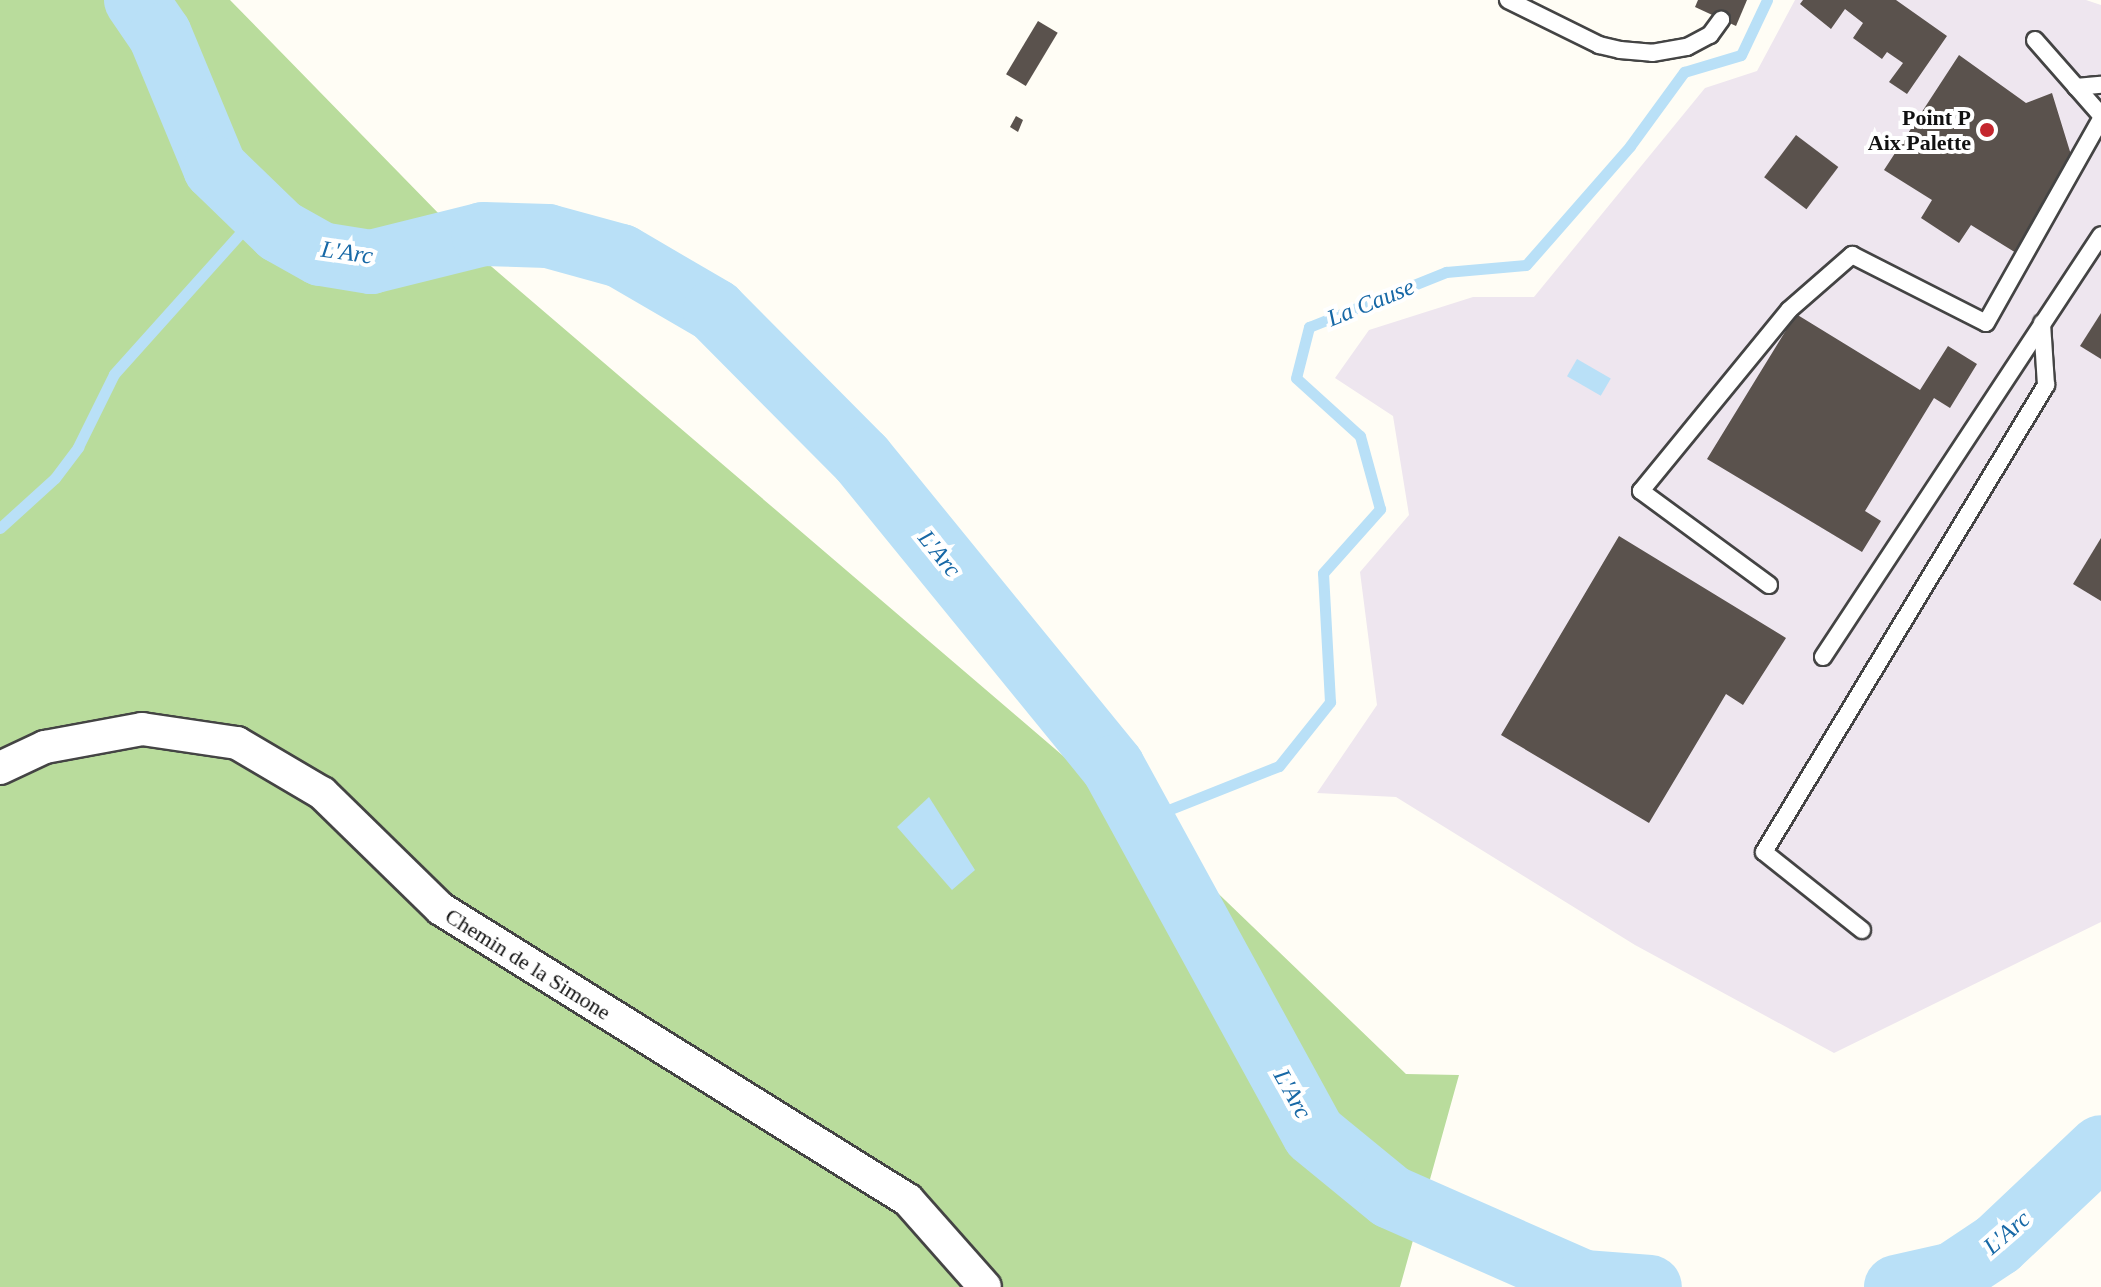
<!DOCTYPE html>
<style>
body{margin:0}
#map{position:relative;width:2101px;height:1287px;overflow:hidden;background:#fffdf5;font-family:Georgia,serif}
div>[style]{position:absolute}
.industrial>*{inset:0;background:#eee6ef}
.forest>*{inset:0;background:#b9dc9c}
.water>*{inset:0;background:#b9e0f7;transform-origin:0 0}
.stream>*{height:11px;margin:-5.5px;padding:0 5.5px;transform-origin:5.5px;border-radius:5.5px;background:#b9e0f7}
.river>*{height:64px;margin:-32px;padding:0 32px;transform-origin:32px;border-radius:32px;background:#b9e0f7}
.building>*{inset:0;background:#5a524d;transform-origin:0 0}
.roads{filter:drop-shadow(2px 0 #444) drop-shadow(-2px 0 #444) drop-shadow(0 2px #444) drop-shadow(0 -2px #444)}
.service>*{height:16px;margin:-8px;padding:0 8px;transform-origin:8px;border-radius:8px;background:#fff}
.minor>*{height:32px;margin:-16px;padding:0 16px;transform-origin:16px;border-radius:16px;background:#fff}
.dots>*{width:22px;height:22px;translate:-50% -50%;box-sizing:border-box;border:4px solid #fff;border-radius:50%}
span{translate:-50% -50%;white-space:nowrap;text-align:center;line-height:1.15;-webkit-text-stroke:8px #fff;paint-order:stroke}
.poi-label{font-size:22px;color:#111;font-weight:700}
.right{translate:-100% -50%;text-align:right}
.street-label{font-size:22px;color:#111}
.water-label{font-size:24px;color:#1768a6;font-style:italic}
</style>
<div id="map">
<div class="industrial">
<div style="clip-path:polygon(1795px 0,2086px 0,2101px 5px,2101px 922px,1834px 1053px,1635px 945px,1396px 797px,1317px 793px,1377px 705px,1360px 572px,1409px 515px,1393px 416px,1335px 378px,1369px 330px,1473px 297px,1534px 297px,1705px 88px,1757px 71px)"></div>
</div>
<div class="forest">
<div style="clip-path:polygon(0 0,230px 0,485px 261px,1173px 850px,1406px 1074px,1459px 1075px,1400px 1287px,0 1287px)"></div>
</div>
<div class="water">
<div style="left:1577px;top:359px;width:39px;height:20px;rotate:30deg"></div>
<div style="clip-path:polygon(929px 797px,975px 870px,952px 890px,897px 827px)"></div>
</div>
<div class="stream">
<div style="left:0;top:528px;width:74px;rotate:-42.3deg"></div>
<div style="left:55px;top:478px;width:39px;rotate:-53deg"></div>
<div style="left:78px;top:447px;width:81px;rotate:-63.7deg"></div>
<div style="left:114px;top:374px;width:219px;rotate:-48.1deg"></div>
<div style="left:1143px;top:820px;width:146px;rotate:-21.7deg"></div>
<div style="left:1279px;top:766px;width:82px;rotate:-51.4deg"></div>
<div style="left:1330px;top:702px;width:129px;rotate:-93.1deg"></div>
<div style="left:1323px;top:573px;width:86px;rotate:-48.3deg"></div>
<div style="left:1380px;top:509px;width:76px;rotate:-105.3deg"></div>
<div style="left:1360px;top:436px;width:86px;rotate:-137.8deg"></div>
<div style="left:1296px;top:378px;width:53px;rotate:-75.7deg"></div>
<div style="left:1309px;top:327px;width:148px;rotate:-21.9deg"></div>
<div style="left:1446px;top:272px;width:80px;rotate:-5deg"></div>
<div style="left:1526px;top:265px;width:158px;rotate:-48.8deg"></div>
<div style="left:1630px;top:146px;width:92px;rotate:-53.9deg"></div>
<div style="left:1684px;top:72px;width:59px;rotate:-16.6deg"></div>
<div style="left:1741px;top:55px;width:61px;rotate:-64.7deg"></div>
</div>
<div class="river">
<div style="left:136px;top:0;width:42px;rotate:55.6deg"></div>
<div style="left:160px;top:35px;width:144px;rotate:67.5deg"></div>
<div style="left:215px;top:168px;width:91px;rotate:44.1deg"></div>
<div style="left:280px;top:231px;width:47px;rotate:29.3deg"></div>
<div style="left:321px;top:254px;width:51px;rotate:9.1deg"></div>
<div style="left:371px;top:262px;width:115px;rotate:-14deg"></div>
<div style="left:483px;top:234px;width:65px;rotate:1.8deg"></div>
<div style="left:548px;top:236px;width:76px;rotate:15.3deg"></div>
<div style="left:621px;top:256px;width:109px;rotate:30.3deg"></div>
<div style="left:715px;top:311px;width:209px;rotate:45.2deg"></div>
<div style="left:862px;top:459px;width:397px;rotate:50.8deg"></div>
<div style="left:1113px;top:767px;width:418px;rotate:61.3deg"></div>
<div style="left:1314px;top:1134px;width:99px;rotate:39.3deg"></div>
<div style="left:1391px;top:1197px;width:211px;rotate:23.8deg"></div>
<div style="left:1584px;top:1282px;width:66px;rotate:4.3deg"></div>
<div style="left:1896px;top:1287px;width:58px;rotate:-12.8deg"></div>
<div style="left:1953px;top:1274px;width:54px;rotate:-33.7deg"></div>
<div style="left:1998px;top:1244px;width:141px;rotate:-43.3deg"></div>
</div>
<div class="building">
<div style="clip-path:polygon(1698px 0,1747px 0,1736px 26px,1695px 7px)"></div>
<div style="clip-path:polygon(1803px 0,1896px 0,1947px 36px,1907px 94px,1889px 82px,1903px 63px,1887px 52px,1882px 59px,1853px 38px,1863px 23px,1845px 9px,1831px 29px,1800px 4px)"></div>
<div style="left:1038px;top:21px;width:23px;height:62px;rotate:31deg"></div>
<div style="clip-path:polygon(1959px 55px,2026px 103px,2052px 93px,2072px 158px,2021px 256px,1971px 225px,1959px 243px,1921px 218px,1932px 200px,1884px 170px)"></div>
<div style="clip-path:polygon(1016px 116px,1023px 120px,1018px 132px,1010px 127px)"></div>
<div style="left:1796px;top:135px;width:53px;height:53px;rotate:37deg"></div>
<div style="clip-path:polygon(2101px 313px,2101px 359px,2080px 346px)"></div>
<div style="clip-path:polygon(1796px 314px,1920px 390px,1948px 346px,1977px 364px,1950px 408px,1934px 398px,1865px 511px,1881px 521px,1862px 552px,1707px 459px)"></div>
<div style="clip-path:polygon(1619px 536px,1786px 638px,1743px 705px,1726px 694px,1649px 823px,1501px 735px)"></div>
<div style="clip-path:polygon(2101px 538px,2101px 601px,2073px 584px)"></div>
</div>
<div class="roads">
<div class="service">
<div style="left:1508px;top:0;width:102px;rotate:26.3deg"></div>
<div style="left:1599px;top:45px;width:22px;rotate:13deg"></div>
<div style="left:1620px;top:50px;width:32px;rotate:5deg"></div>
<div style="left:1652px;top:53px;width:36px;rotate:-10deg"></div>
<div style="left:1687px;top:47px;width:26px;rotate:-28deg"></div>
<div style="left:1710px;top:35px;width:19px;rotate:-54deg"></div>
<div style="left:2035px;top:40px;width:100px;rotate:48.7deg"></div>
<div style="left:2076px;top:87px;width:25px;rotate:-5deg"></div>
<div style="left:1769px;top:585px;width:159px;rotate:-143.7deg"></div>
<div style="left:1641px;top:491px;width:234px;rotate:-50.7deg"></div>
<div style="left:1789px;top:310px;width:84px;rotate:-41.1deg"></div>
<div style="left:1852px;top:255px;width:150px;rotate:26.9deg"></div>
<div style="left:1986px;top:323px;width:234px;rotate:-60.6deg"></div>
<div style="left:1823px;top:657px;width:505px;rotate:-56.62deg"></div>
<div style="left:1862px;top:930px;width:125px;rotate:-141.5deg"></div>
<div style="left:1764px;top:852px;width:546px;rotate:-58.87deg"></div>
<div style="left:2046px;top:385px;width:62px;rotate:-93.7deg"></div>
</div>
<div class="minor">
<div style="left:0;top:768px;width:50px;rotate:-25deg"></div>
<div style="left:45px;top:747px;width:99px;rotate:-10.5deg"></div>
<div style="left:142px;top:729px;width:96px;rotate:8.4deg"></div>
<div style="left:237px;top:743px;width:99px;rotate:30.5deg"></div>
<div style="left:322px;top:793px;width:166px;rotate:44.3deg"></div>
<div style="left:441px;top:909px;width:550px;rotate:31.93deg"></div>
<div style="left:908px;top:1200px;width:116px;rotate:48.5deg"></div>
</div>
</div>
<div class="dots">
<div style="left:1987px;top:130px;background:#c4262e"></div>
</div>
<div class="poi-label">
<span class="right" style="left:1971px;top:130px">Point P<br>Aix Palette</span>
</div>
<div class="street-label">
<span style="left:528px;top:964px;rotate:32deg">Chemin de la Simone</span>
</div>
<div class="water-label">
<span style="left:347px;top:253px;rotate:8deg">L'Arc</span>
<span style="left:1371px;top:303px;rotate:-22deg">La Cause</span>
<span style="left:939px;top:554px;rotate:51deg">L'Arc</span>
<span style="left:1292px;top:1094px;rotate:61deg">L'Arc</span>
<span style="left:2007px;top:1233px;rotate:-41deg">L'Arc</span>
</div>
</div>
